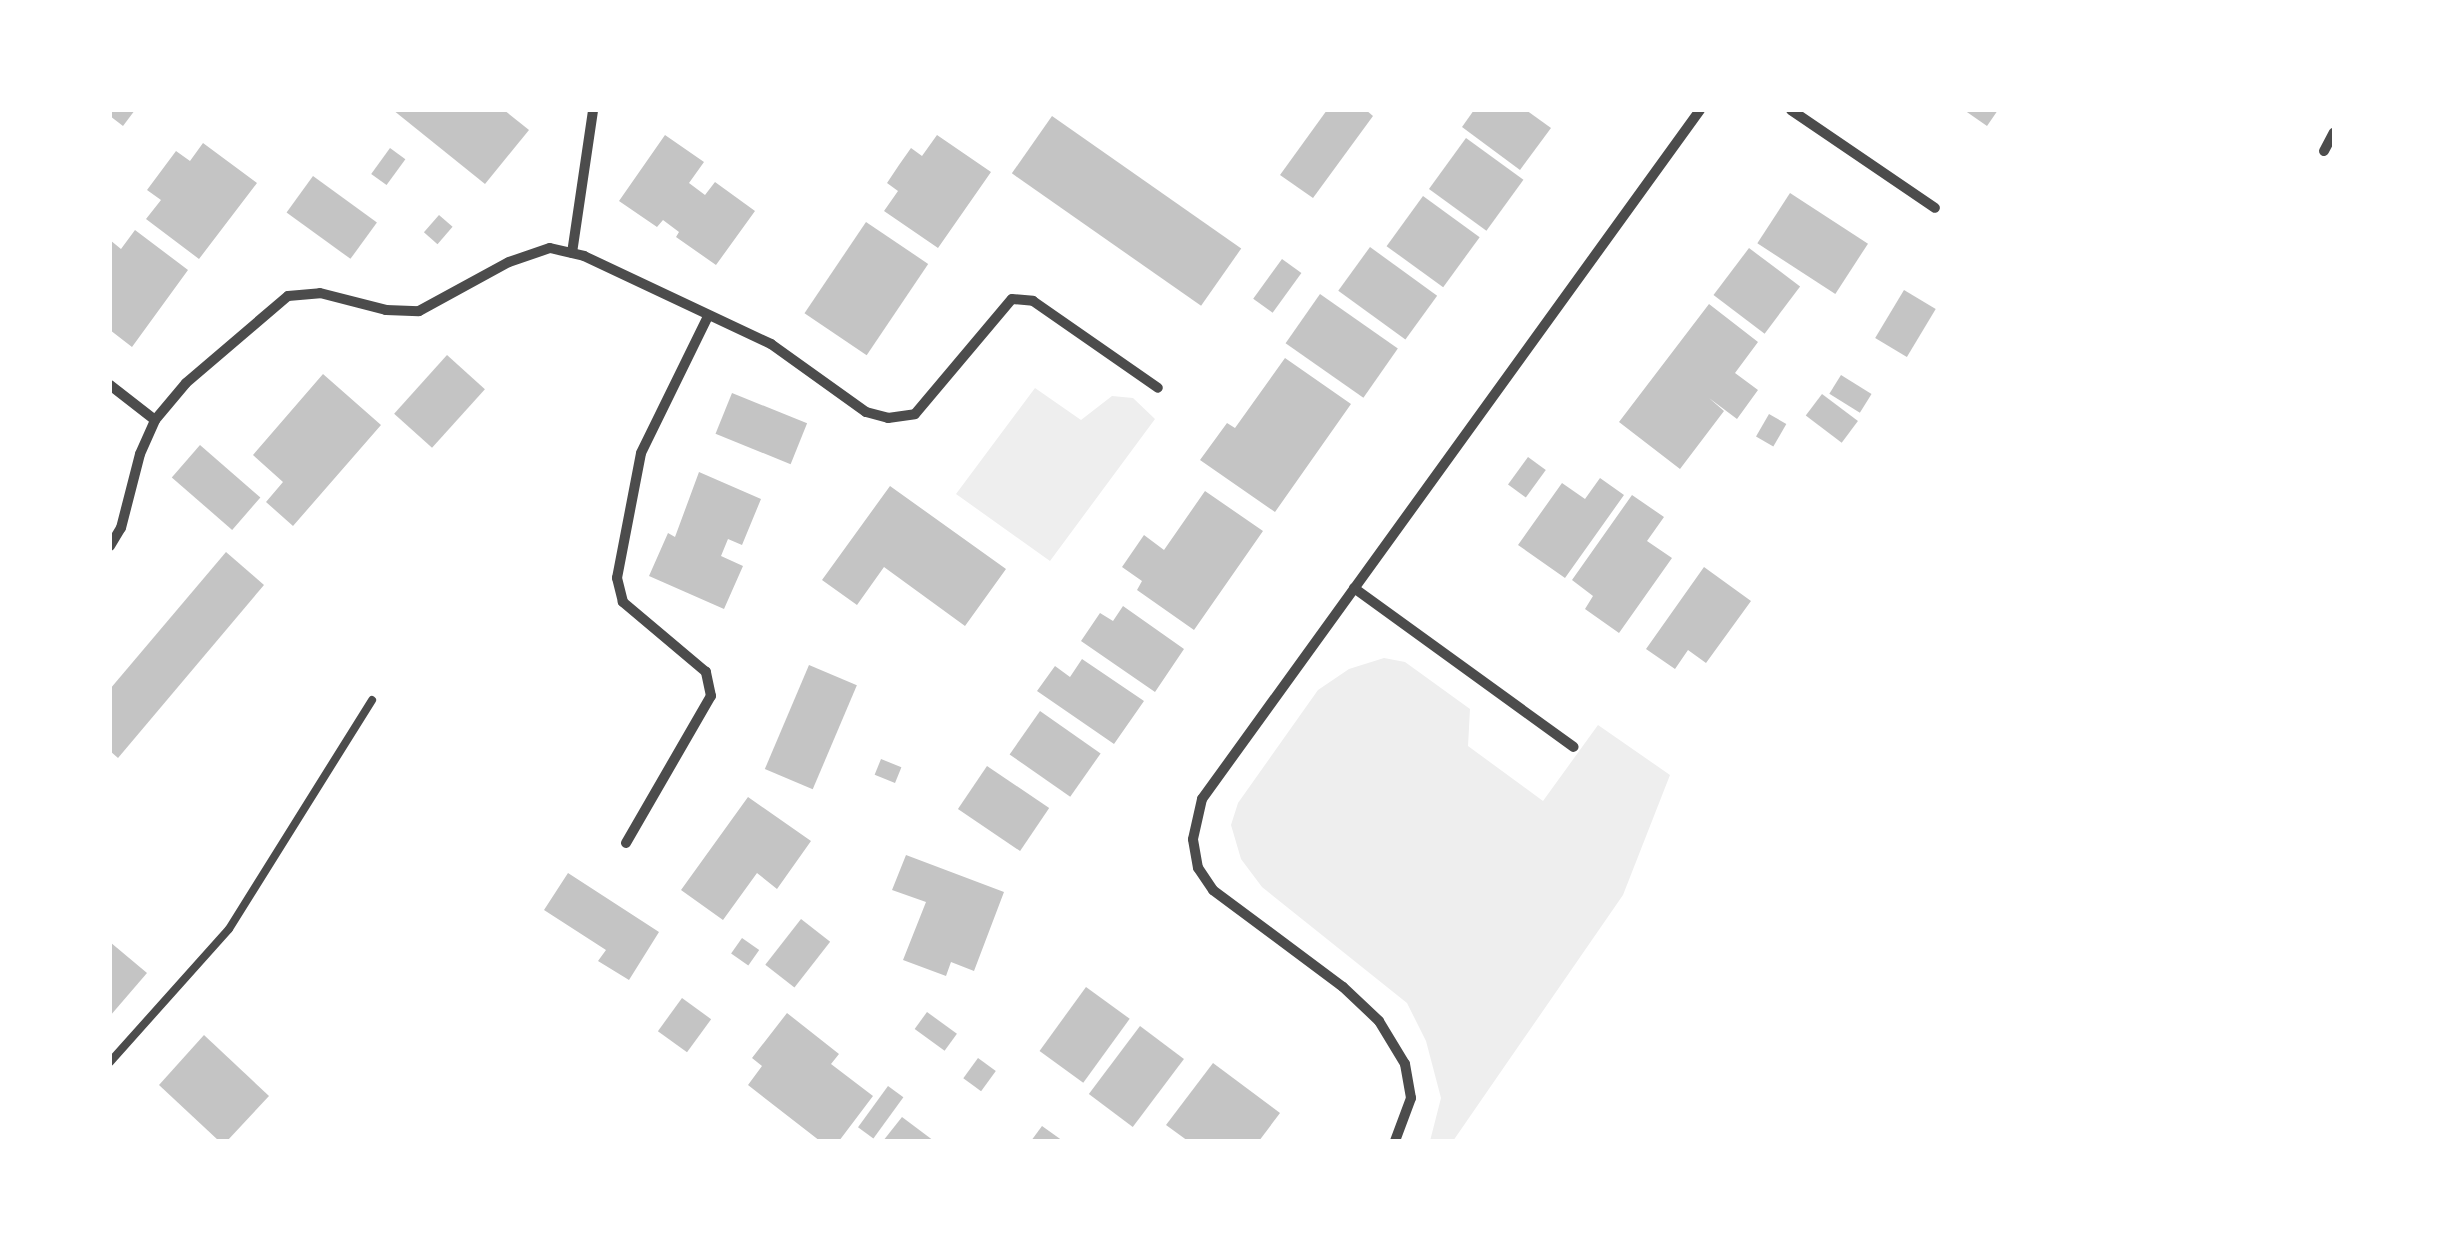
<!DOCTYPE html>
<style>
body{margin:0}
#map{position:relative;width:2444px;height:1251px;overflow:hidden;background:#fff;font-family:"Fira Sans Condensed",sans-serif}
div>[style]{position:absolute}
.green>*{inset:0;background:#eee}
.building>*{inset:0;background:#c4c4c4;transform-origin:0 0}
.service>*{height:8px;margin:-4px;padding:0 4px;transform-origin:4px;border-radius:4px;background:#4c4c4c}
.minor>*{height:10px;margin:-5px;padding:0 5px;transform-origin:5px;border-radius:5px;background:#4c4c4c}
span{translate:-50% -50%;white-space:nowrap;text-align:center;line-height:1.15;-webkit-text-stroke:10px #fff;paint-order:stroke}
.frame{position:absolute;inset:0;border:112px solid #fff;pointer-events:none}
</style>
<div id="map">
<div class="green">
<div style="clip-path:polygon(1035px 388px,1081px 420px,1112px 396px,1133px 398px,1155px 419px,1050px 561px,956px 494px)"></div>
<div style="clip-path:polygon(1384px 658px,1405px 662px,1470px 709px,1468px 746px,1543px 801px,1598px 725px,1670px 775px,1623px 895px,1453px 1141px,1430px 1141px,1441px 1098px,1426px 1041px,1407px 1003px,1262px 887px,1241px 859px,1231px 825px,1238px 803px,1318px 690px,1349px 669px)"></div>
</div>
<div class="building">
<div style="clip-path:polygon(112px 110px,135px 110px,123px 126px,110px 116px)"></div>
<div style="clip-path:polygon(393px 110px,504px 110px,529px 130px,485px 184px)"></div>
<div style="clip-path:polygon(1327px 110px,1366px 110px,1373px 116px,1313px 198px,1280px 175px)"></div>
<div style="clip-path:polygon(1474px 110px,1526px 110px,1551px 128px,1520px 170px,1462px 127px)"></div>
<div style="clip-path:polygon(1964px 110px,1998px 110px,1987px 126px)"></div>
<div style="left:1052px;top:116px;width:231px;height:70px;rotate:35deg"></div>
<div style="clip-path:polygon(665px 135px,704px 162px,689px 183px,705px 195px,715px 182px,755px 211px,716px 265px,676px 237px,679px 232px,663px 220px,657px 227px,619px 201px)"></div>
<div style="clip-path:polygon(937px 135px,991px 172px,938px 248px,884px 211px,898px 191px,887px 183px,899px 165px,911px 148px,922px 156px)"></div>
<div style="left:1466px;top:138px;width:71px;height:63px;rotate:36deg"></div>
<div style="clip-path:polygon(203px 143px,257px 183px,199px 259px,146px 219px,161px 200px,147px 190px,176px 151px,190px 161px)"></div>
<div style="left:390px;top:148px;width:19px;height:32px;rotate:36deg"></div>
<div style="left:313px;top:176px;width:79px;height:45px;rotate:36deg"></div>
<div style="left:1790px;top:193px;width:93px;height:60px;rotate:33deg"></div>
<div style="left:1423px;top:196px;width:70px;height:62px;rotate:36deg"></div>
<div style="left:439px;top:215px;width:18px;height:23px;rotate:41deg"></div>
<div style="left:866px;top:222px;width:75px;height:110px;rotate:34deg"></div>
<div style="clip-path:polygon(135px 230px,188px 270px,132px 347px,110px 330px,110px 240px,121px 249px)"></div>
<div style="left:1370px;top:247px;width:83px;height:54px;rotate:36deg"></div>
<div style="left:1749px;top:248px;width:64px;height:59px;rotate:37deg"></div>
<div style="left:1282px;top:259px;width:24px;height:49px;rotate:36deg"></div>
<div style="left:1904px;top:290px;width:37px;height:56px;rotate:31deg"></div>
<div style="left:1320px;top:294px;width:95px;height:60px;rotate:35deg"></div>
<div style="clip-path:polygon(1709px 304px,1758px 342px,1735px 373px,1758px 390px,1737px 419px,1709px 398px,1724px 411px,1680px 469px,1619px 422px)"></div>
<div style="left:447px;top:355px;width:51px;height:79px;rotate:42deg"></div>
<div style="clip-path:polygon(1285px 358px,1351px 404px,1275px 512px,1200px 460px,1227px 423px,1235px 428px)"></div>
<div style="clip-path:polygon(323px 374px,381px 425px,293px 526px,266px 502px,283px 482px,253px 455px)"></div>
<div style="left:1841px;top:375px;width:36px;height:22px;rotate:32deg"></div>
<div style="left:732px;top:393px;width:81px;height:44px;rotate:22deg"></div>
<div style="left:1822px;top:394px;width:45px;height:27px;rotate:37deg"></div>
<div style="left:1769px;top:414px;width:20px;height:26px;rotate:30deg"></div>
<div style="left:200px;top:445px;width:80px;height:43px;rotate:41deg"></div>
<div style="left:1528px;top:457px;width:22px;height:34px;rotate:36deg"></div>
<div style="clip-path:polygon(699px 472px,761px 499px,742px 545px,728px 539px,721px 556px,743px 566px,724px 609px,649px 576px,668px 533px,675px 537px)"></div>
<div style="clip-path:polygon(1600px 478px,1624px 495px,1565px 578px,1518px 545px,1562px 483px,1585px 499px)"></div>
<div style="clip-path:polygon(890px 486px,1006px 569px,965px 626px,884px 567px,857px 605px,822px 580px)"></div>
<div style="clip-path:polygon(1205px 491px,1263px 531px,1194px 630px,1137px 590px,1142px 581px,1122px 567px,1144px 535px,1164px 550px)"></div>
<div style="clip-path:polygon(1632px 495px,1664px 517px,1647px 541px,1672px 558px,1619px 633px,1585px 609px,1593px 596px,1572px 580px)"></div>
<div style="clip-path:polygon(226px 552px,264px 585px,118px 758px,110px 751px,110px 689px)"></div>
<div style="clip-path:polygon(1704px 567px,1751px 601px,1706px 663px,1688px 650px,1675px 669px,1646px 649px)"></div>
<div style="clip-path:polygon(1123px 606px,1184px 649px,1155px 692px,1081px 641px,1100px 613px,1113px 621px)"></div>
<div style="clip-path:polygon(1082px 659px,1144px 701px,1114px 744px,1037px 691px,1055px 666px,1070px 677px)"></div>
<div style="left:809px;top:665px;width:52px;height:113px;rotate:23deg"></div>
<div style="left:1040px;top:711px;width:74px;height:53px;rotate:35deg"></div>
<div style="left:881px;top:759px;width:22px;height:17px;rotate:22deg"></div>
<div style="left:987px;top:766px;width:75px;height:52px;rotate:34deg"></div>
<div style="clip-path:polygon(748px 797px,811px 841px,777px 889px,757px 873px,723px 920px,681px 890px)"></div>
<div style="clip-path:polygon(906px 855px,1004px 892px,974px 971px,951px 962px,946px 976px,903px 960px,926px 902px,892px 890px)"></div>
<div style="clip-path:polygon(568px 873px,659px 932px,629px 980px,598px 961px,606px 950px,544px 910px)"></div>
<div style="left:801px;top:919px;width:37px;height:58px;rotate:38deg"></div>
<div style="left:742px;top:938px;width:21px;height:19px;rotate:35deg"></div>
<div style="clip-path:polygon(110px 942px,147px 973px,110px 1016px)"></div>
<div style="left:1086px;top:987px;width:54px;height:79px;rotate:36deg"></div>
<div style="left:682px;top:998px;width:36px;height:41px;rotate:36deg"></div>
<div style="left:927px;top:1012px;width:37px;height:21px;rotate:36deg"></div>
<div style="clip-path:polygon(787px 1013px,839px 1054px,831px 1064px,873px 1096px,839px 1141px,820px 1141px,748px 1085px,762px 1066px,752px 1058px)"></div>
<div style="left:1140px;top:1026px;width:55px;height:85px;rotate:37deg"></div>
<div style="clip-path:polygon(204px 1035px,269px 1096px,227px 1141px,219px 1141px,159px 1085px)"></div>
<div style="left:978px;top:1058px;width:22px;height:25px;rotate:36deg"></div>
<div style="clip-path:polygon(1213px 1063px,1280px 1113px,1259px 1141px,1188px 1141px,1166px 1125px)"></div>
<div style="left:888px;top:1086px;width:19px;height:51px;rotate:36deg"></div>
<div style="clip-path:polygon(902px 1117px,934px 1141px,883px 1141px)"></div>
<div style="clip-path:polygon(1042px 1126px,1063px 1141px,1031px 1141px)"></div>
</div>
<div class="service">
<div style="left:110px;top:1062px;width:178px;rotate:-48.2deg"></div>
<div style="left:229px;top:929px;width:270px;rotate:-58deg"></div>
</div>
<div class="minor">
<div style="left:1791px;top:110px;width:174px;rotate:34.2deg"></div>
<div style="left:2324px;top:151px;width:21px;rotate:-62deg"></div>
<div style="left:572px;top:253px;width:145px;rotate:-81.6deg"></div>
<div style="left:110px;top:385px;width:57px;rotate:37.9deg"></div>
<div style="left:110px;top:546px;width:21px;rotate:-59deg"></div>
<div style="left:121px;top:528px;width:76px;rotate:-75.6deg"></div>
<div style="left:140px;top:454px;width:37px;rotate:-66deg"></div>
<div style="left:155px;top:420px;width:48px;rotate:-50deg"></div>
<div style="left:186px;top:383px;width:134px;rotate:-40.5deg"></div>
<div style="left:288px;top:296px;width:32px;rotate:-5deg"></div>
<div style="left:320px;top:293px;width:68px;rotate:14.4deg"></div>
<div style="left:386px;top:310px;width:33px;rotate:2deg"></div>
<div style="left:419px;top:311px;width:102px;rotate:-28.6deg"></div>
<div style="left:509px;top:262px;width:43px;rotate:-18.9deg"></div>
<div style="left:550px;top:248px;width:35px;rotate:13deg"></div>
<div style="left:584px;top:256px;width:207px;rotate:25.2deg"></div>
<div style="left:771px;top:344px;width:117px;rotate:35.6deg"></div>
<div style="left:866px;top:412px;width:23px;rotate:15deg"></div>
<div style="left:888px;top:418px;width:27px;rotate:-8deg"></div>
<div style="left:915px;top:414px;width:150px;rotate:-49.9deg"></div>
<div style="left:1012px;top:299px;width:21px;rotate:5deg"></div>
<div style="left:1033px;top:301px;width:152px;rotate:34.8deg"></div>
<div style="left:1354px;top:588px;width:271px;rotate:35.9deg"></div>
<div style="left:626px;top:843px;width:170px;rotate:-60deg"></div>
<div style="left:711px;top:696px;width:25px;rotate:-102deg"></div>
<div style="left:706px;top:672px;width:109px;rotate:-139.9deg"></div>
<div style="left:623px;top:602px;width:25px;rotate:-104deg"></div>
<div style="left:617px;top:578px;width:127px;rotate:-79.1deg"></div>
<div style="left:641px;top:453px;width:153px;rotate:-63.9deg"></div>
<div style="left:1395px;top:1141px;width:46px;rotate:-69.6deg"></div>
<div style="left:1411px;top:1098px;width:35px;rotate:-100deg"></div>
<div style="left:1405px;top:1064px;width:50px;rotate:-121.2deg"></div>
<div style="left:1379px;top:1021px;width:50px;rotate:-136.6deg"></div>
<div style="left:1343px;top:987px;width:162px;rotate:-143.3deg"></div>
<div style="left:1213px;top:890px;width:27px;rotate:-124deg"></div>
<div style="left:1198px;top:868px;width:29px;rotate:-100deg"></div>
<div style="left:1193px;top:839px;width:41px;rotate:-77.3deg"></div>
<div style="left:1202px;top:799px;width:850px;rotate:-54.14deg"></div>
</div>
<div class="frame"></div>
</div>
